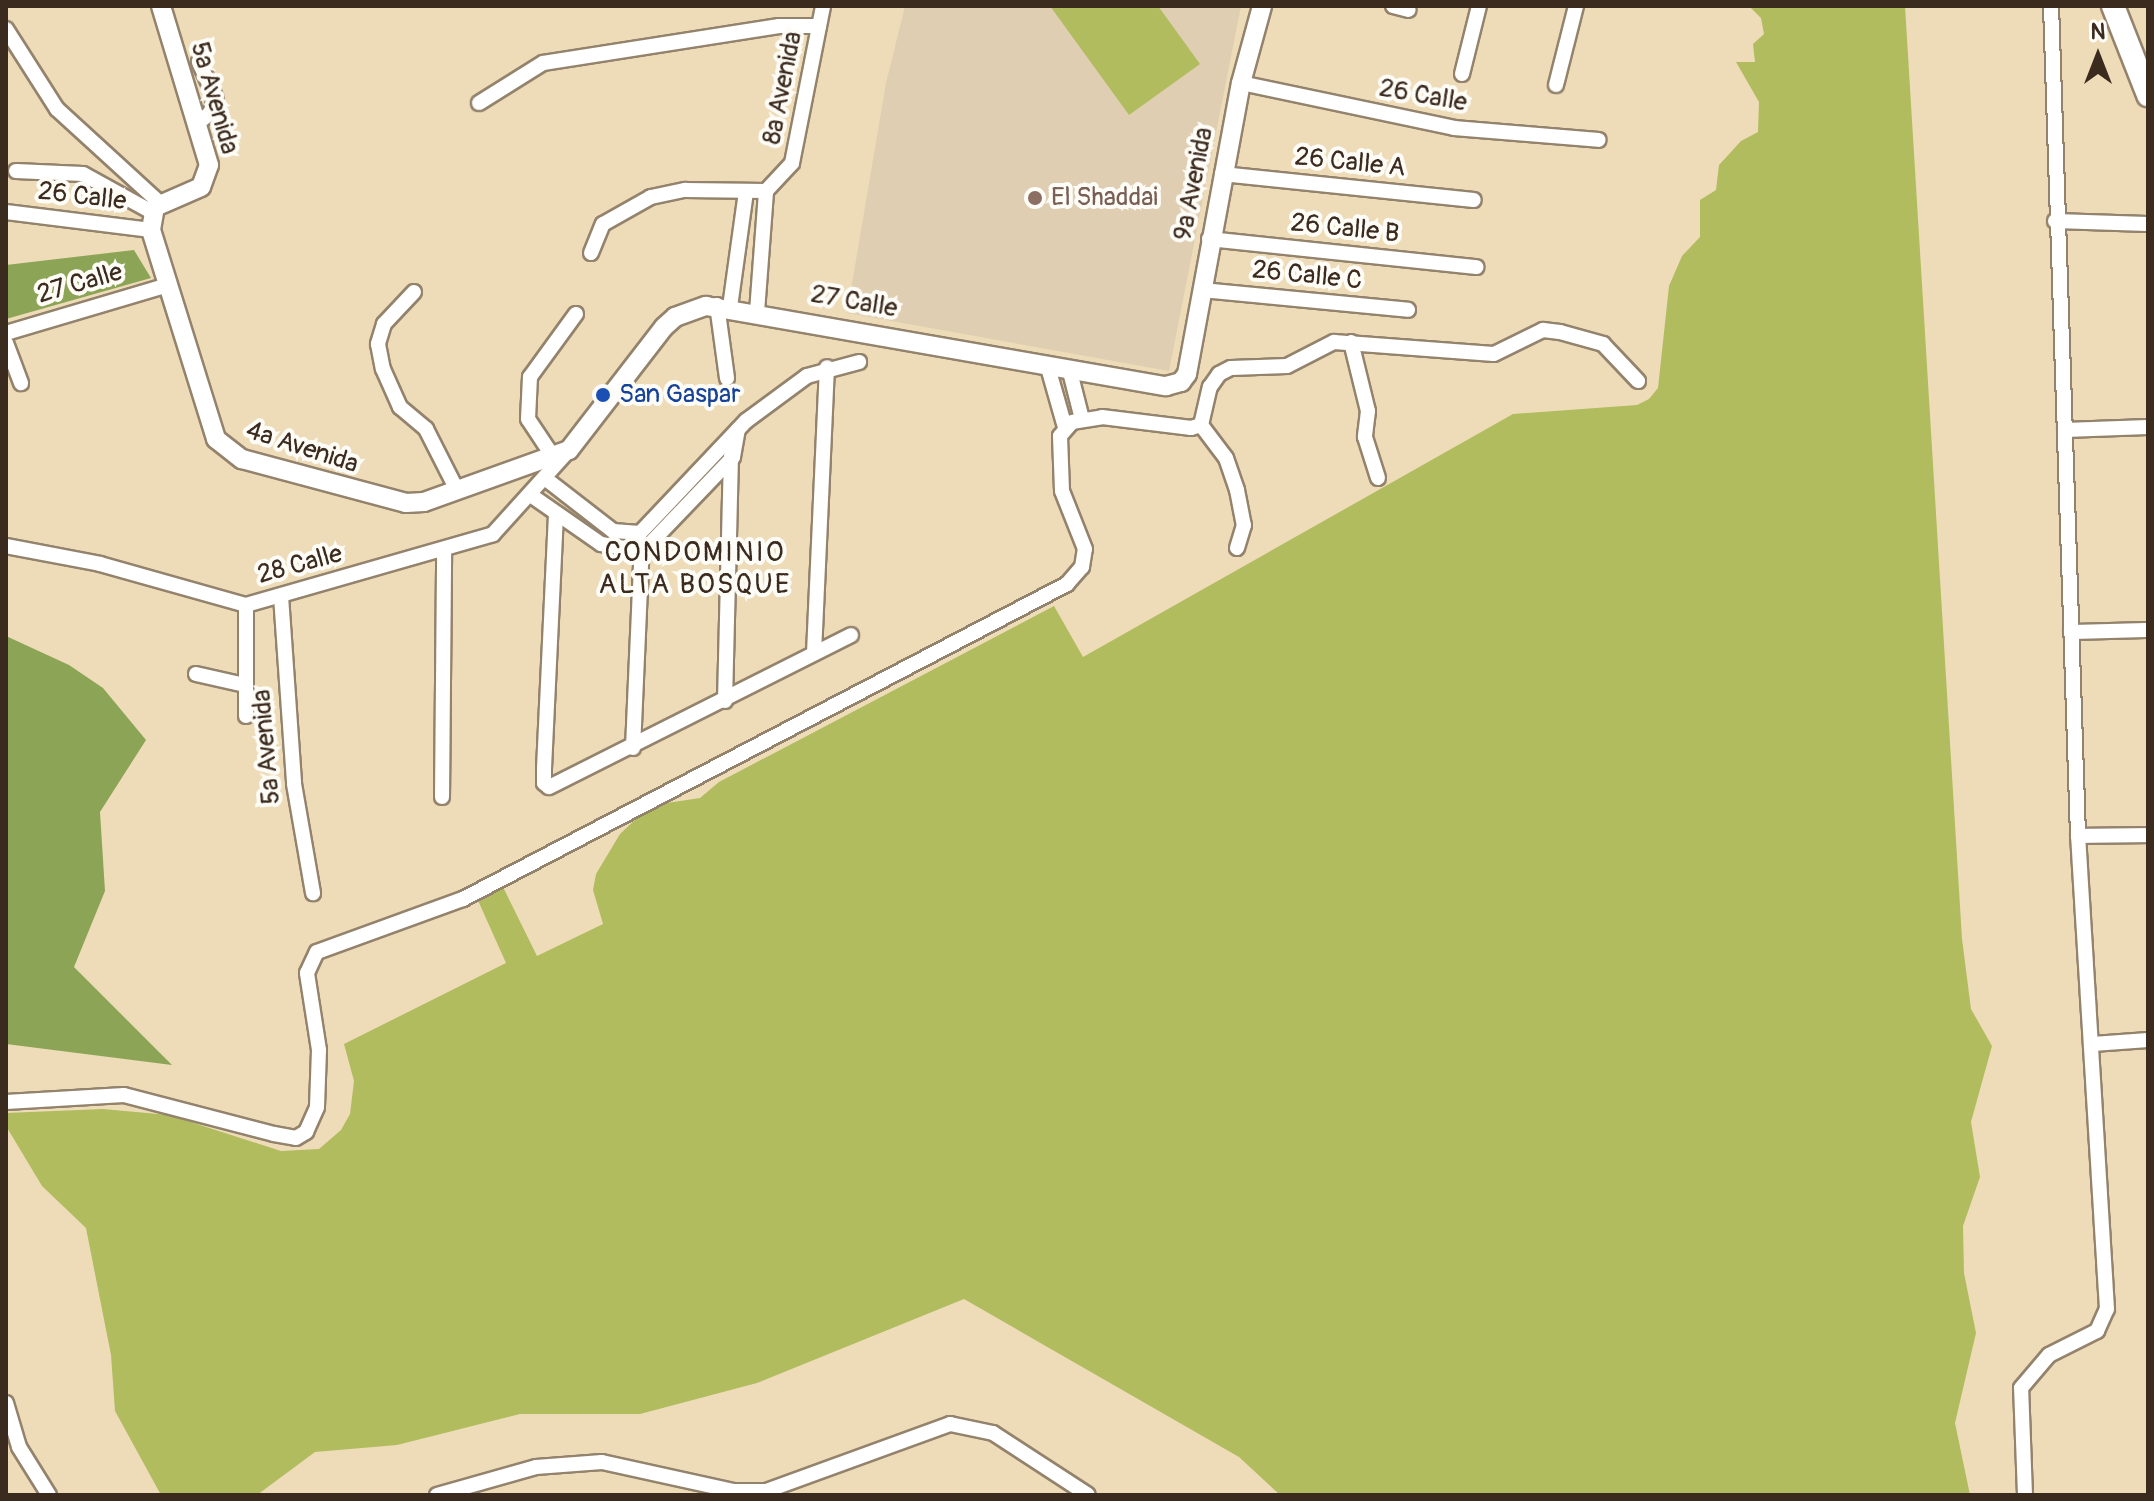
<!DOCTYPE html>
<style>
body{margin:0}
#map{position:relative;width:2154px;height:1501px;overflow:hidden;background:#eedcb9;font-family:Pangolin,sans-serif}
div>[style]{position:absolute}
.built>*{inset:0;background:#dfceb1}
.green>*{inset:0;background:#b0bc5e}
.forest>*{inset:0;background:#8ca455}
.roads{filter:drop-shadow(2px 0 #94836c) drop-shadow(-2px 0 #94836c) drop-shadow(0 2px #94836c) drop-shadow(0 -2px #94836c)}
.minor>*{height:14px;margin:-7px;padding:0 7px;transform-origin:7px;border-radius:7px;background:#fff}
.tertiary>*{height:18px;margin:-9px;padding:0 9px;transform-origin:9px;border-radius:9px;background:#fff}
.secondary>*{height:22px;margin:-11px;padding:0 11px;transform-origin:11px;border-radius:11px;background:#fff}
.dots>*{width:22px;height:22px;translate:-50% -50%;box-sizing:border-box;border:4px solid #fdfcf7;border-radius:50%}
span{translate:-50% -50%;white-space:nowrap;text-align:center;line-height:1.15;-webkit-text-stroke:8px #fdfcf7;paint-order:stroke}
.street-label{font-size:26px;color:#3b2a1e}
.education-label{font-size:26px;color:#785e54}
.left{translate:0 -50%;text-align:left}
.transit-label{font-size:26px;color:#164399}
.neighbourhood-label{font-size:28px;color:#3b2a1e;letter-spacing:2px}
.frame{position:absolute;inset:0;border:8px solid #3b2a1e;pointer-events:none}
.north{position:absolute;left:2058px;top:16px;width:80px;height:80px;-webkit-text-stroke:6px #fdfcf7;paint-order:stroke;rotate:0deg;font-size:22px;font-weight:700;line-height:32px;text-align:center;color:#3b2a1e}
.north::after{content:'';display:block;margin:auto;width:28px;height:36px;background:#3b2a1e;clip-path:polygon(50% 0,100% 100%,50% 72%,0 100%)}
</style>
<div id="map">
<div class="built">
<div style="clip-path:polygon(905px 6px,1241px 6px,1169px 371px,847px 313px,886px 83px)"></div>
</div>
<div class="green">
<div style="clip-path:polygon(1050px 6px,1158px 6px,1200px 64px,1129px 115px)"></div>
<div style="clip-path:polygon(1749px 6px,1905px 6px,1962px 939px,1971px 1009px,1992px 1046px,1971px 1122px,1980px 1177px,1963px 1226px,1964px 1273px,1976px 1333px,1955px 1423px,1970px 1495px,1280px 1495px,1239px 1457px,964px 1299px,757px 1383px,640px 1414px,520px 1414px,397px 1445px,315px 1452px,257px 1495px,161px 1495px,115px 1411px,111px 1355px,86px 1228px,42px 1186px,6px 1126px,6px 1113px,103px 1109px,169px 1115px,281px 1151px,319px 1149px,341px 1130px,350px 1114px,354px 1081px,344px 1044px,506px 963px,476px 896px,502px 885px,537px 956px,603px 924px,593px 890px,596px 874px,620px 834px,637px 818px,660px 804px,700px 798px,719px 782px,1054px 606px,1083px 657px,1513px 414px,1637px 405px,1649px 399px,1658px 388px,1669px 286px,1682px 256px,1700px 237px,1700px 200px,1716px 190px,1719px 165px,1741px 141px,1758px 132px,1759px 102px,1736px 62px,1755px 62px,1753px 44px,1764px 34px,1761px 18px)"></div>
</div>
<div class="forest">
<div style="clip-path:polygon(134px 250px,151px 278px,6px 319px,6px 265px)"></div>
<div style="clip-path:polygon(6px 636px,69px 665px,103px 688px,146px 740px,100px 812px,105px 891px,74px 967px,172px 1065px,6px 1044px)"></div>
</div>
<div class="roads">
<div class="minor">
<div style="left:1393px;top:6px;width:16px;rotate:14deg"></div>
<div style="left:6px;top:29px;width:95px;rotate:57.5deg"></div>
<div style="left:57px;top:109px;width:138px;rotate:42.4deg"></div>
<div style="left:1462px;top:74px;width:70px;rotate:-76deg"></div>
<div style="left:1241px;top:83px;width:218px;rotate:11.9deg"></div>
<div style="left:1454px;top:128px;width:145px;rotate:4.7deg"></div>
<div style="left:1556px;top:85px;width:81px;rotate:-75.8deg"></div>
<div style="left:479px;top:103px;width:75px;rotate:-32deg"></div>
<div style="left:543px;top:63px;width:239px;rotate:-8.9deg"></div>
<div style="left:779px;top:26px;width:40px"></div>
<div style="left:197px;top:124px;width:17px;rotate:-40deg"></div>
<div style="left:210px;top:113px;width:15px;rotate:-67deg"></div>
<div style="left:216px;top:99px;width:41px;rotate:-114.7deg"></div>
<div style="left:16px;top:171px;width:67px;rotate:2.6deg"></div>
<div style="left:83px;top:174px;width:79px;rotate:28.8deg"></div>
<div style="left:1222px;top:174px;width:253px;rotate:5.9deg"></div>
<div style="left:6px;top:212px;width:146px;rotate:7.1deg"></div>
<div style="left:2055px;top:221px;width:93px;rotate:1.8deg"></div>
<div style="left:1209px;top:239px;width:269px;rotate:6deg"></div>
<div style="left:591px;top:253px;width:31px;rotate:-68deg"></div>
<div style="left:603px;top:224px;width:55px;rotate:-29.4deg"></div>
<div style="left:651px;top:197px;width:35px;rotate:-12deg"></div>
<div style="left:685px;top:190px;width:81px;rotate:0.7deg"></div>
<div style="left:1202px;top:290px;width:207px;rotate:5.5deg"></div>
<div style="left:414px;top:292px;width:44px;rotate:133.2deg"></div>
<div style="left:384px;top:324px;width:21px;rotate:107deg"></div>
<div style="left:378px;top:344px;width:25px;rotate:79deg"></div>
<div style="left:383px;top:369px;width:42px;rotate:65.9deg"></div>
<div style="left:400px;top:407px;width:34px;rotate:40deg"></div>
<div style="left:426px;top:429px;width:68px;rotate:63.1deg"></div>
<div style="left:717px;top:305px;width:74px;rotate:82.2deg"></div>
<div style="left:730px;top:307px;width:117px;rotate:-82.1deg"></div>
<div style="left:757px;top:312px;width:121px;rotate:-85.7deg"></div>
<div style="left:766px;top:191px;width:38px;rotate:-47deg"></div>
<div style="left:792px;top:163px;width:160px;rotate:-78.8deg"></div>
<div style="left:6px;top:333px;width:169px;rotate:-16.5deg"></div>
<div style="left:1351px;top:342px;width:71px;rotate:76.2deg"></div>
<div style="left:1368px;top:411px;width:26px;rotate:97deg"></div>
<div style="left:1365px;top:437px;width:43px;rotate:72.4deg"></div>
<div style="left:6px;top:343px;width:43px;rotate:69.4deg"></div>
<div style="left:1047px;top:364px;width:66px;rotate:74.1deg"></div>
<div style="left:1069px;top:368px;width:53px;rotate:75.7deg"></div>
<div style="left:1201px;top:425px;width:41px;rotate:52.9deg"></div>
<div style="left:1226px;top:458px;width:34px;rotate:71deg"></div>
<div style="left:1237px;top:490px;width:36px;rotate:79deg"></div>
<div style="left:1244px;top:525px;width:24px;rotate:107deg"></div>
<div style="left:2065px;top:430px;width:83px;rotate:-2.1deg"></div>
<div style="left:552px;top:455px;width:43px;rotate:-123.7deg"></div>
<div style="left:528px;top:419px;width:42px;rotate:-87.3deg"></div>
<div style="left:530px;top:377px;width:78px;rotate:-53.9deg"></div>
<div style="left:546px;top:479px;width:85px;rotate:37.8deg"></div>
<div style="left:613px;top:531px;width:27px;rotate:4deg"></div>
<div style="left:640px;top:533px;width:154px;rotate:-46.6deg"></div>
<div style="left:746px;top:421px;width:76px;rotate:-36.4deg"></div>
<div style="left:807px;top:376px;width:54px;rotate:-15.1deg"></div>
<div style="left:532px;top:496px;width:84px;rotate:34.8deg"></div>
<div style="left:601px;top:544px;width:43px;rotate:9.5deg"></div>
<div style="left:643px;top:551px;width:130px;rotate:-46.2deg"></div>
<div style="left:733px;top:457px;width:28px;rotate:-80deg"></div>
<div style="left:556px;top:514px;width:256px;rotate:92.7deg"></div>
<div style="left:544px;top:770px;width:13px;rotate:90deg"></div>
<div style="left:544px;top:783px;width:6px;rotate:39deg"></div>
<div style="left:549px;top:787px;width:338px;rotate:-26.7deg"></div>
<div style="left:6px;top:546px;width:96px;rotate:10.8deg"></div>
<div style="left:100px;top:564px;width:152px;rotate:15.7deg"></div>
<div style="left:246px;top:605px;width:257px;rotate:-16deg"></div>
<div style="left:493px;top:534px;width:113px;rotate:-47.9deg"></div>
<div style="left:281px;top:596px;width:188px;rotate:86deg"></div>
<div style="left:294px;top:784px;width:111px;rotate:80.1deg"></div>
<div style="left:2071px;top:632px;width:77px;rotate:-1.5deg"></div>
<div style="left:814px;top:653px;width:286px;rotate:-87.4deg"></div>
<div style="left:196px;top:674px;width:50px;rotate:12.7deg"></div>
<div style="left:725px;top:701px;width:245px;rotate:-88.6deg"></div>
<div style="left:246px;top:716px;width:111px;rotate:-90deg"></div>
<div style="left:633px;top:748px;width:203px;rotate:-87.5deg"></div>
<div style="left:442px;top:797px;width:247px;rotate:-89.5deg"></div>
<div style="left:2078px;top:836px;width:70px;rotate:-0.8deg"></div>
<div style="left:2093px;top:1044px;width:55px;rotate:-4.2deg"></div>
<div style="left:6px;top:1102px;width:118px;rotate:-3.4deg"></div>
<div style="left:124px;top:1095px;width:155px;rotate:14.6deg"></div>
<div style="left:274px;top:1134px;width:22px;rotate:10deg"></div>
<div style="left:296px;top:1138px;width:12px;rotate:-31deg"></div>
<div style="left:306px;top:1132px;width:27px;rotate:-66deg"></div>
<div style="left:317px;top:1107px;width:57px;rotate:-88deg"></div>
<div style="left:319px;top:1050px;width:78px;rotate:-98.9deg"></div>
<div style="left:307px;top:973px;width:23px;rotate:-65deg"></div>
<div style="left:317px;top:952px;width:155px;rotate:-20deg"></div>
<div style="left:463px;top:899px;width:681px;rotate:-27.54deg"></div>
<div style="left:1067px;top:584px;width:23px;rotate:-49deg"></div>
<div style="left:1082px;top:567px;width:18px;rotate:-81deg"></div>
<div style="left:1085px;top:549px;width:62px;rotate:-111.6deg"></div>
<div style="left:1062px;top:491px;width:55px;rotate:-92.1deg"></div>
<div style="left:1060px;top:436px;width:18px;rotate:-49deg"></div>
<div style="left:1072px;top:422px;width:30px;rotate:-9deg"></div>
<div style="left:1102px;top:417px;width:90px;rotate:7deg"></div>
<div style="left:1191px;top:428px;width:10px;rotate:-17deg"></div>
<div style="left:1201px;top:425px;width:39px;rotate:-77deg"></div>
<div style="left:1210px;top:387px;width:16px;rotate:-55deg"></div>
<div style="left:1219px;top:374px;width:13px;rotate:-27deg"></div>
<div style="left:1231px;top:368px;width:56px;rotate:-2deg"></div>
<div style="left:1287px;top:366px;width:53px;rotate:-27.1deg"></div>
<div style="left:1334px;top:342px;width:160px;rotate:4.3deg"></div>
<div style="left:1494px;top:354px;width:55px;rotate:-26.1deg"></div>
<div style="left:1543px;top:330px;width:17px;rotate:7deg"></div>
<div style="left:1560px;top:332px;width:45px;rotate:15.6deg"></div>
<div style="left:1603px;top:344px;width:51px;rotate:46.6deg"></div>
<div style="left:6px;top:1403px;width:46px;rotate:73.5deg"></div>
<div style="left:19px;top:1447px;width:57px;rotate:58deg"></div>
<div style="left:437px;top:1495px;width:103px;rotate:-15.8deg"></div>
<div style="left:536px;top:1467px;width:66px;rotate:-4.3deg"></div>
<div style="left:602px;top:1462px;width:135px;rotate:12.4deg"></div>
<div style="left:734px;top:1491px;width:32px"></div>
<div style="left:766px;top:1491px;width:196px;rotate:-20deg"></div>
<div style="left:950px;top:1424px;width:44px;rotate:11.8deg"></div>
<div style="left:993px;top:1433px;width:113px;rotate:33.1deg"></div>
<div style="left:2025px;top:1495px;width:107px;rotate:-92.1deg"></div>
<div style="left:2021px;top:1388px;width:43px;rotate:-49.7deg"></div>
<div style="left:2049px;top:1355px;width:54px;rotate:-26.6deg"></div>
<div style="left:2097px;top:1331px;width:24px;rotate:-66deg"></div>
<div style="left:2107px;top:1309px;width:474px;rotate:-93.5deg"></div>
<div style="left:2078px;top:836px;width:830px;rotate:-91.86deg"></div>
</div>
<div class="tertiary">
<div style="left:161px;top:6px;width:166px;rotate:73.2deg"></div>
<div style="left:209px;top:165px;width:23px;rotate:110deg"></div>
<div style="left:201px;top:187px;width:50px;rotate:156.5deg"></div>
<div style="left:155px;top:207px;width:23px;rotate:100deg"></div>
<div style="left:151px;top:230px;width:219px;rotate:72.7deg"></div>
<div style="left:216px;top:439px;width:33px;rotate:38deg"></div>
<div style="left:242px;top:459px;width:170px;rotate:15deg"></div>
<div style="left:406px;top:503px;width:18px;rotate:-3deg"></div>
<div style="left:424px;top:502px;width:154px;rotate:-19.7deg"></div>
<div style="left:569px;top:450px;width:155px;rotate:-52.3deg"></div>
<div style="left:664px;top:327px;width:15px;rotate:-42deg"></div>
<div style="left:675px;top:317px;width:33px;rotate:-20deg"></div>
<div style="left:706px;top:306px;width:467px;rotate:9.9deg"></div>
<div style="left:1166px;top:386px;width:16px;rotate:-15deg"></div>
<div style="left:1181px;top:382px;width:10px;rotate:-53deg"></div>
<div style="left:1187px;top:374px;width:296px;rotate:-79.5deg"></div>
<div style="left:1241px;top:83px;width:80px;rotate:-74.7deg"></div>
</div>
<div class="secondary">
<div style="left:2113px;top:6px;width:96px;rotate:68.5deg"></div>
</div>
</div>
<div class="dots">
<div style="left:1035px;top:198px;background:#8d6e63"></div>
<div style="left:603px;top:395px;background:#1a4fb4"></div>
</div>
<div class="street-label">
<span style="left:783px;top:88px;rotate:-79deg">8a Avenida</span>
<span style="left:1423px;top:96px;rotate:10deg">26 Calle</span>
<span style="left:214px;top:98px;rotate:74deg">5a Avenida</span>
<span style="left:1350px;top:163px;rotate:6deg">26 Calle A</span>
<span style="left:1194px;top:184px;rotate:-79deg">9a Avenida</span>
<span style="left:82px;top:197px;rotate:7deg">26 Calle</span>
<span style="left:1345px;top:229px;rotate:6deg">26 Calle B</span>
<span style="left:1307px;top:276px;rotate:6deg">26 Calle C</span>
<span style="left:80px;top:284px;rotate:-16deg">27 Calle</span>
<span style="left:854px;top:302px;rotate:10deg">27 Calle</span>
<span style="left:302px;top:448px;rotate:18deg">4a Avenida</span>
<span style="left:300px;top:565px;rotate:-15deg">28 Calle</span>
<span style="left:267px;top:747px;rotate:-95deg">5a Avenida</span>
</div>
<div class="education-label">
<span class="left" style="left:1051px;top:198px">El Shaddai</span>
</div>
<div class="transit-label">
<span class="left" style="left:619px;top:395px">San Gaspar</span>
</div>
<div class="neighbourhood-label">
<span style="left:695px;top:569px">CONDOMINIO<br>ALTA BOSQUE</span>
</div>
<div class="frame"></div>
<div class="north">N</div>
</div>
